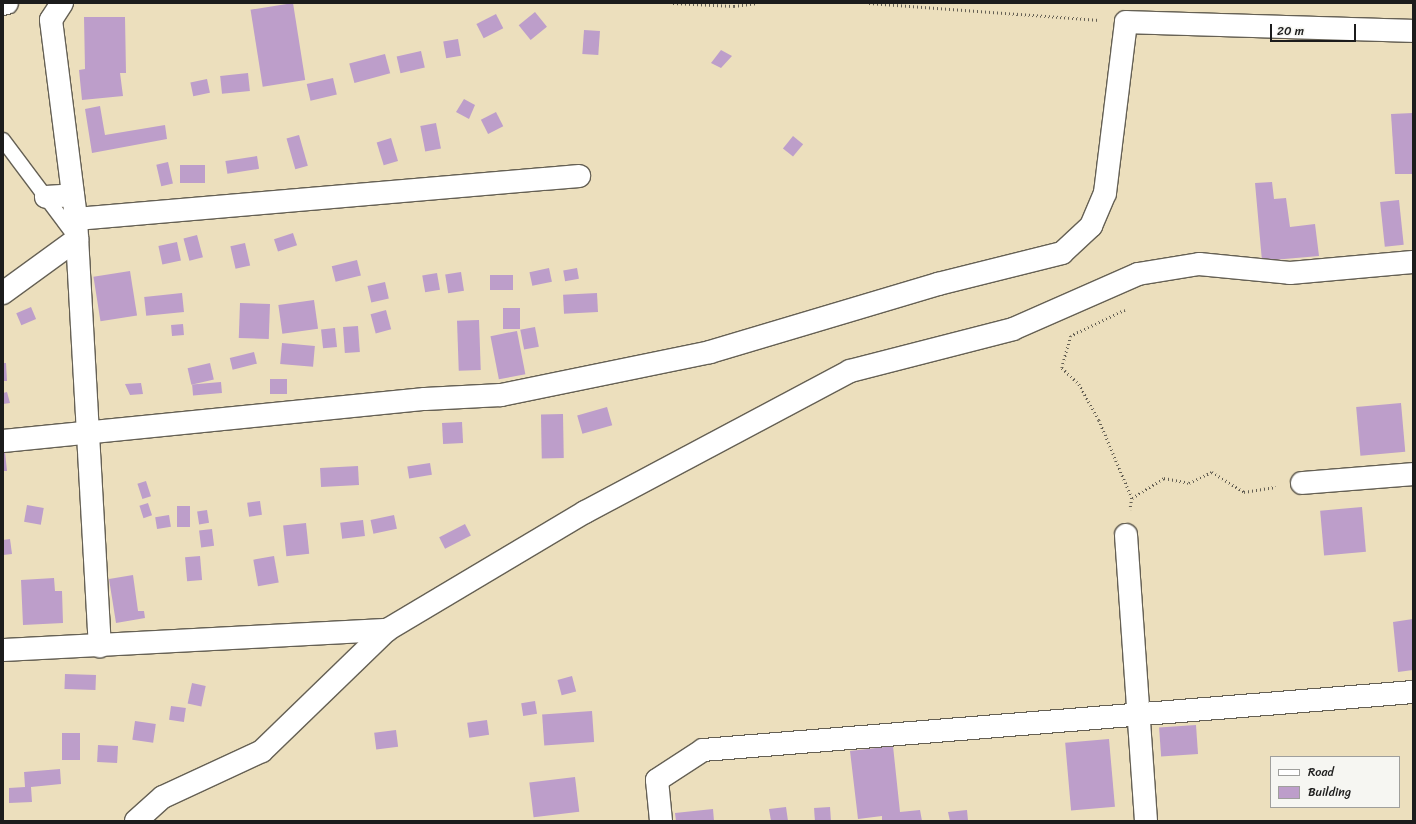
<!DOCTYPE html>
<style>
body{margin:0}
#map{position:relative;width:1416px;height:824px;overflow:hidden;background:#ecdfbd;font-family:Sriracha,sans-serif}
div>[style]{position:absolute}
.building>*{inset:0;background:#bd9eca;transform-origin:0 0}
.path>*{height:2.5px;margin-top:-1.25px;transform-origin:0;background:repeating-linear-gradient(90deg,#656054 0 1px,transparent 0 4px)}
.roads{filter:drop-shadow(1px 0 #656054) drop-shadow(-1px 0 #656054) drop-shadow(0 1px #656054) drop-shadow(0 -1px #656054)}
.lane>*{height:14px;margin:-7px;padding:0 7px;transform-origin:7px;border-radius:7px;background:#fff}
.street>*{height:22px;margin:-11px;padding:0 11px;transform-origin:11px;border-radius:11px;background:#fff}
span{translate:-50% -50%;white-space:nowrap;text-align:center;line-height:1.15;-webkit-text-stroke:4px #f6f6f2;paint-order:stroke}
.frame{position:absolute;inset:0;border:4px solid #1c1c1c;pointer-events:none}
.legend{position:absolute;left:1270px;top:756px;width:130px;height:52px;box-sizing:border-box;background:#f6f6f2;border:1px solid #9f9f9c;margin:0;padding:5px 7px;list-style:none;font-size:12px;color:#1c1c1c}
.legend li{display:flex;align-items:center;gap:8px;height:20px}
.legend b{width:20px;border:1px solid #9f9f9c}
.scale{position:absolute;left:1270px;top:24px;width:86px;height:18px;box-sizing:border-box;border:2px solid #1c1c1c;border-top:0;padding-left:5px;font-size:12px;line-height:14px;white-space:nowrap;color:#1c1c1c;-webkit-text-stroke:3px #f6f6f2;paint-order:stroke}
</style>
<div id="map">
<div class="building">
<div style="left:293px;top:3px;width:78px;height:43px;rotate:81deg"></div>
<div style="left:535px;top:12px;width:19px;height:21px;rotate:51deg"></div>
<div style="left:496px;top:14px;width:16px;height:22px;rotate:63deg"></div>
<div style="clip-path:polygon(84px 17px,125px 17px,126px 73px,120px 73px,123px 96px,82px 100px,79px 70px,85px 69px)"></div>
<div style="left:584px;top:30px;width:16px;height:24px;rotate:4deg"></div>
<div style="left:458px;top:39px;width:17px;height:15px;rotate:80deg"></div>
<div style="clip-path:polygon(721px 50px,732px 56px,721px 68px,711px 63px)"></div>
<div style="left:421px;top:51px;width:17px;height:25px;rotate:77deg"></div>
<div style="left:385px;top:54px;width:20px;height:37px;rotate:75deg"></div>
<div style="left:248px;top:73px;width:18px;height:28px;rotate:84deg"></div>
<div style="left:333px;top:78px;width:17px;height:27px;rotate:77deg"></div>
<div style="left:207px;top:79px;width:14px;height:17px;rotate:78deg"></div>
<div style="clip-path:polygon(464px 99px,475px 105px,469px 119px,456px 112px)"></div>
<div style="clip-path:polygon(100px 106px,105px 135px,165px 125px,167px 139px,92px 153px,85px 109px)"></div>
<div style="left:496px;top:112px;width:16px;height:17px;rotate:63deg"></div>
<div style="clip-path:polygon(1413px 113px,1413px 174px,1395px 174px,1391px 114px)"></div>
<div style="left:436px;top:123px;width:26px;height:16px;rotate:79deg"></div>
<div style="left:299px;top:135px;width:32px;height:13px;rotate:74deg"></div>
<div style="left:793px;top:136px;width:13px;height:16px;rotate:39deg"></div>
<div style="left:391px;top:138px;width:24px;height:15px;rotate:73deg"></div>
<div style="left:257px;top:156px;width:13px;height:32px;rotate:81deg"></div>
<div style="left:168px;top:162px;width:22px;height:12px;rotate:77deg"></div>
<div style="left:205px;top:165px;width:18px;height:25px;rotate:90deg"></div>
<div style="clip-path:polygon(1272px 182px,1274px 199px,1286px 198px,1290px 227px,1315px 224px,1319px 256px,1262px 261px,1255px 183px)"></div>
<div style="left:1399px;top:200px;width:45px;height:19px;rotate:84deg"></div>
<div style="left:293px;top:233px;width:13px;height:20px;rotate:72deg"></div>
<div style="left:197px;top:235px;width:23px;height:14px;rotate:75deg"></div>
<div style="left:177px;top:242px;width:19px;height:19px;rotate:78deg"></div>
<div style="left:245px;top:243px;width:23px;height:15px;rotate:77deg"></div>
<div style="left:357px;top:260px;width:16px;height:26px;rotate:76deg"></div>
<div style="left:549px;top:268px;width:14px;height:20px;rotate:78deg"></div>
<div style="left:577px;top:268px;width:11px;height:14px;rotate:80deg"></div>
<div style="left:130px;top:271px;width:45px;height:37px;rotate:81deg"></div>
<div style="left:461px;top:272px;width:19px;height:16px;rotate:81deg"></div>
<div style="left:437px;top:273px;width:17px;height:15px;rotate:80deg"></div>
<div style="left:490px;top:275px;width:23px;height:15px"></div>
<div style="left:385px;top:282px;width:17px;height:18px;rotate:77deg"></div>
<div style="left:182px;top:293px;width:19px;height:38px;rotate:84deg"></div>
<div style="left:597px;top:293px;width:19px;height:34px;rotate:87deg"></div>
<div style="left:314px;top:300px;width:29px;height:36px;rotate:82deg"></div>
<div style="left:240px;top:303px;width:30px;height:35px;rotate:2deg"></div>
<div style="left:31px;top:307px;width:13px;height:16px;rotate:67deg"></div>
<div style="left:503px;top:308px;width:17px;height:21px"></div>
<div style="left:386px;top:310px;width:20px;height:16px;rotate:75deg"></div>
<div style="left:479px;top:320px;width:50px;height:22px;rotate:88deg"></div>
<div style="left:183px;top:324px;width:11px;height:12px;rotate:85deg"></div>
<div style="left:358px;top:326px;width:26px;height:15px;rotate:86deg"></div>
<div style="left:535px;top:327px;width:20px;height:15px;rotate:79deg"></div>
<div style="left:335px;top:328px;width:19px;height:14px;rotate:84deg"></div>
<div style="left:517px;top:331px;width:44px;height:27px;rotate:79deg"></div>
<div style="left:282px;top:343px;width:33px;height:21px;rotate:5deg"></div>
<div style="left:254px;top:352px;width:12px;height:25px;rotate:76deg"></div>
<div style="clip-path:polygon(3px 363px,6px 363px,7px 381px,3px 381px)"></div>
<div style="left:210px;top:363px;width:17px;height:23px;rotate:77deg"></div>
<div style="left:287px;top:379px;width:15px;height:17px;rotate:90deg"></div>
<div style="left:221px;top:382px;width:11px;height:29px;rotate:85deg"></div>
<div style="clip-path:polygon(141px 383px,143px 394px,130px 395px,125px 384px)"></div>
<div style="clip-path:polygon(7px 392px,10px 403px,3px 404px,3px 393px)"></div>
<div style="left:1401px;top:403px;width:49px;height:45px;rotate:85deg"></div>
<div style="left:607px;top:407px;width:19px;height:31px;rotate:74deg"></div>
<div style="left:563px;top:414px;width:44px;height:22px;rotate:89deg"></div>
<div style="left:462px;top:422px;width:21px;height:20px;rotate:87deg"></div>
<div style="clip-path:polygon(3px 452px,5px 452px,7px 471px,3px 471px)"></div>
<div style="left:430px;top:463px;width:12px;height:23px;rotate:81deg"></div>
<div style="left:358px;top:466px;width:19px;height:38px;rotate:87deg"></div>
<div style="left:146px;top:481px;width:16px;height:9px;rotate:72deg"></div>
<div style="left:260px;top:501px;width:14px;height:13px;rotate:82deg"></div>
<div style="left:148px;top:503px;width:13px;height:9px;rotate:72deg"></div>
<div style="left:27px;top:505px;width:17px;height:17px;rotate:10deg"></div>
<div style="left:177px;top:506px;width:13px;height:21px"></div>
<div style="left:1362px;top:507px;width:45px;height:42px;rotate:85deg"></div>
<div style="left:207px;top:510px;width:13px;height:10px;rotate:81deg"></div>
<div style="left:169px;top:515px;width:12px;height:14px;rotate:81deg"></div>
<div style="left:394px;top:515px;width:14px;height:24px;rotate:78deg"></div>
<div style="left:363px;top:520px;width:16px;height:23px;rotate:83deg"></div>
<div style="left:306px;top:523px;width:31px;height:23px;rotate:84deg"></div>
<div style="left:465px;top:524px;width:13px;height:29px;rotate:63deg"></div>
<div style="left:212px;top:529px;width:17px;height:13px;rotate:83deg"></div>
<div style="clip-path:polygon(10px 539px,12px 554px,3px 555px,3px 540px)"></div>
<div style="left:200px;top:556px;width:24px;height:15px;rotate:85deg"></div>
<div style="left:274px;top:556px;width:27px;height:21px;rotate:80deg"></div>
<div style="clip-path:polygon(133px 575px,138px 611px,144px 611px,145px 618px,116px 623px,109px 579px)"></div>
<div style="clip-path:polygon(54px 578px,55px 591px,62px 591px,63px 623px,23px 625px,21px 580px)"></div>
<div style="clip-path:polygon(1413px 619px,1413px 670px,1398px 672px,1393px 622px)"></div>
<div style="left:65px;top:674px;width:31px;height:15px;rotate:2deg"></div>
<div style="left:572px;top:676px;width:16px;height:15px;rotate:75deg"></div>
<div style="left:192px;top:683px;width:14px;height:21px;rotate:12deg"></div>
<div style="left:535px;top:701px;width:13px;height:14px;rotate:81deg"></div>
<div style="left:171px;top:706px;width:15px;height:14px;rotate:8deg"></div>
<div style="left:592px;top:711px;width:31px;height:50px;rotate:86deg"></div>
<div style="left:487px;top:720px;width:15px;height:20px;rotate:82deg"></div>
<div style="left:135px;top:721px;width:21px;height:19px;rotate:8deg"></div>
<div style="left:1196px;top:725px;width:29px;height:37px;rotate:86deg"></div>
<div style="left:396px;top:730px;width:17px;height:22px;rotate:83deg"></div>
<div style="left:62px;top:733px;width:18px;height:27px"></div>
<div style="left:1109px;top:739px;width:68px;height:44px;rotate:85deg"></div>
<div style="left:98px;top:745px;width:20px;height:17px;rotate:3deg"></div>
<div style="clip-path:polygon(893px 746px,900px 812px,920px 810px,922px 821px,882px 821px,882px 816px,858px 819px,850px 751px)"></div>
<div style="clip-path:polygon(60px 769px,61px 784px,31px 787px,32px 802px,9px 803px,9px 788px,25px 787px,24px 772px)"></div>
<div style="left:575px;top:777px;width:35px;height:46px;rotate:83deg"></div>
<div style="clip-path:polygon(786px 807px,788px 821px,771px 821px,769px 809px)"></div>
<div style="left:830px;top:807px;width:14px;height:16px;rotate:86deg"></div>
<div style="clip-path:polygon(713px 809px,714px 821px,676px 821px,675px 813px)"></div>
<div style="clip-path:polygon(967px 810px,968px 821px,950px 821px,948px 812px)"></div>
</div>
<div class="path">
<div style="left:673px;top:3px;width:61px;rotate:2.8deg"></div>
<div style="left:734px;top:6px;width:24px;rotate:-7deg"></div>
<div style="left:869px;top:3px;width:231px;rotate:4.2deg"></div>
<div style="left:1125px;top:310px;width:60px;rotate:154.3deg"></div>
<div style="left:1071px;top:336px;width:33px;rotate:106deg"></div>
<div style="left:1062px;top:368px;width:23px;rotate:43deg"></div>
<div style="left:1079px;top:384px;width:41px;rotate:60.9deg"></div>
<div style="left:1099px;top:420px;width:85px;rotate:67.1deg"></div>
<div style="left:1132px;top:498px;width:12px;rotate:99deg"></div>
<div style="left:1132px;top:498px;width:38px;rotate:-32deg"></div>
<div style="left:1164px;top:478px;width:25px;rotate:11deg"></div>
<div style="left:1189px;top:483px;width:25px;rotate:-26deg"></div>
<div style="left:1212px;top:472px;width:38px;rotate:32deg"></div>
<div style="left:1244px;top:492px;width:32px;rotate:-9deg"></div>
</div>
<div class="roads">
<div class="lane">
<div style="left:3px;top:140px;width:124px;rotate:53.2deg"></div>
</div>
<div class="street">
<div style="left:62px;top:3px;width:20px;rotate:123deg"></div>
<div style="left:51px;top:20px;width:201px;rotate:82.8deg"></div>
<div style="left:76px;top:219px;width:428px;rotate:86.8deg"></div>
<div style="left:3px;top:4px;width:4px;rotate:-14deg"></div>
<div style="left:46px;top:197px;width:27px;rotate:-4deg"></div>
<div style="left:76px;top:219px;width:505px;rotate:-4.89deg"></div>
<div style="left:3px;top:293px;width:92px;rotate:-36.1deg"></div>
<div style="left:3px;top:441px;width:424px;rotate:-5.7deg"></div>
<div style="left:425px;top:399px;width:76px;rotate:-3deg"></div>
<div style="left:501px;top:395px;width:213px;rotate:-11.6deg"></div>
<div style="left:710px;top:352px;width:238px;rotate:-16.6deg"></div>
<div style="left:938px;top:284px;width:128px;rotate:-14deg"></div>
<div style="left:1062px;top:253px;width:40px;rotate:-43deg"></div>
<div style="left:1091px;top:226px;width:36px;rotate:-67deg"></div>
<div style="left:1105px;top:193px;width:172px;rotate:-83deg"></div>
<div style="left:1126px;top:22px;width:287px;rotate:1.8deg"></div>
<div style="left:1302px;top:483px;width:111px;rotate:-4.6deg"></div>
<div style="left:1126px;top:535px;width:287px;rotate:86deg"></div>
<div style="left:3px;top:650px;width:385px;rotate:-3deg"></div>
<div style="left:136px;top:821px;width:36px;rotate:-42deg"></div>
<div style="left:163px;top:797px;width:109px;rotate:-24.9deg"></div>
<div style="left:262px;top:751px;width:174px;rotate:-44.1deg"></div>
<div style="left:387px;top:630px;width:230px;rotate:-30.8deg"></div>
<div style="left:585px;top:512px;width:300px;rotate:-28deg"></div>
<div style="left:850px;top:371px;width:168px;rotate:-14.4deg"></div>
<div style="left:1013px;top:329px;width:137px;rotate:-23.7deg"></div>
<div style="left:1138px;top:274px;width:62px;rotate:-9.3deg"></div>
<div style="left:1199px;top:264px;width:91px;rotate:5.6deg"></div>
<div style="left:1290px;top:273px;width:123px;rotate:-5.1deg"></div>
<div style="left:661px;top:821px;width:41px;rotate:-95.6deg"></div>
<div style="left:657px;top:780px;width:55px;rotate:-33.1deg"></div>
<div style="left:703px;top:750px;width:712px;rotate:-4.67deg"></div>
</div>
</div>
<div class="frame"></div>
<ul class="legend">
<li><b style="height:5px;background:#fff"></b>Road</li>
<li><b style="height:11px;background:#bd9eca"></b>Building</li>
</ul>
<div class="scale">20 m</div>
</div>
